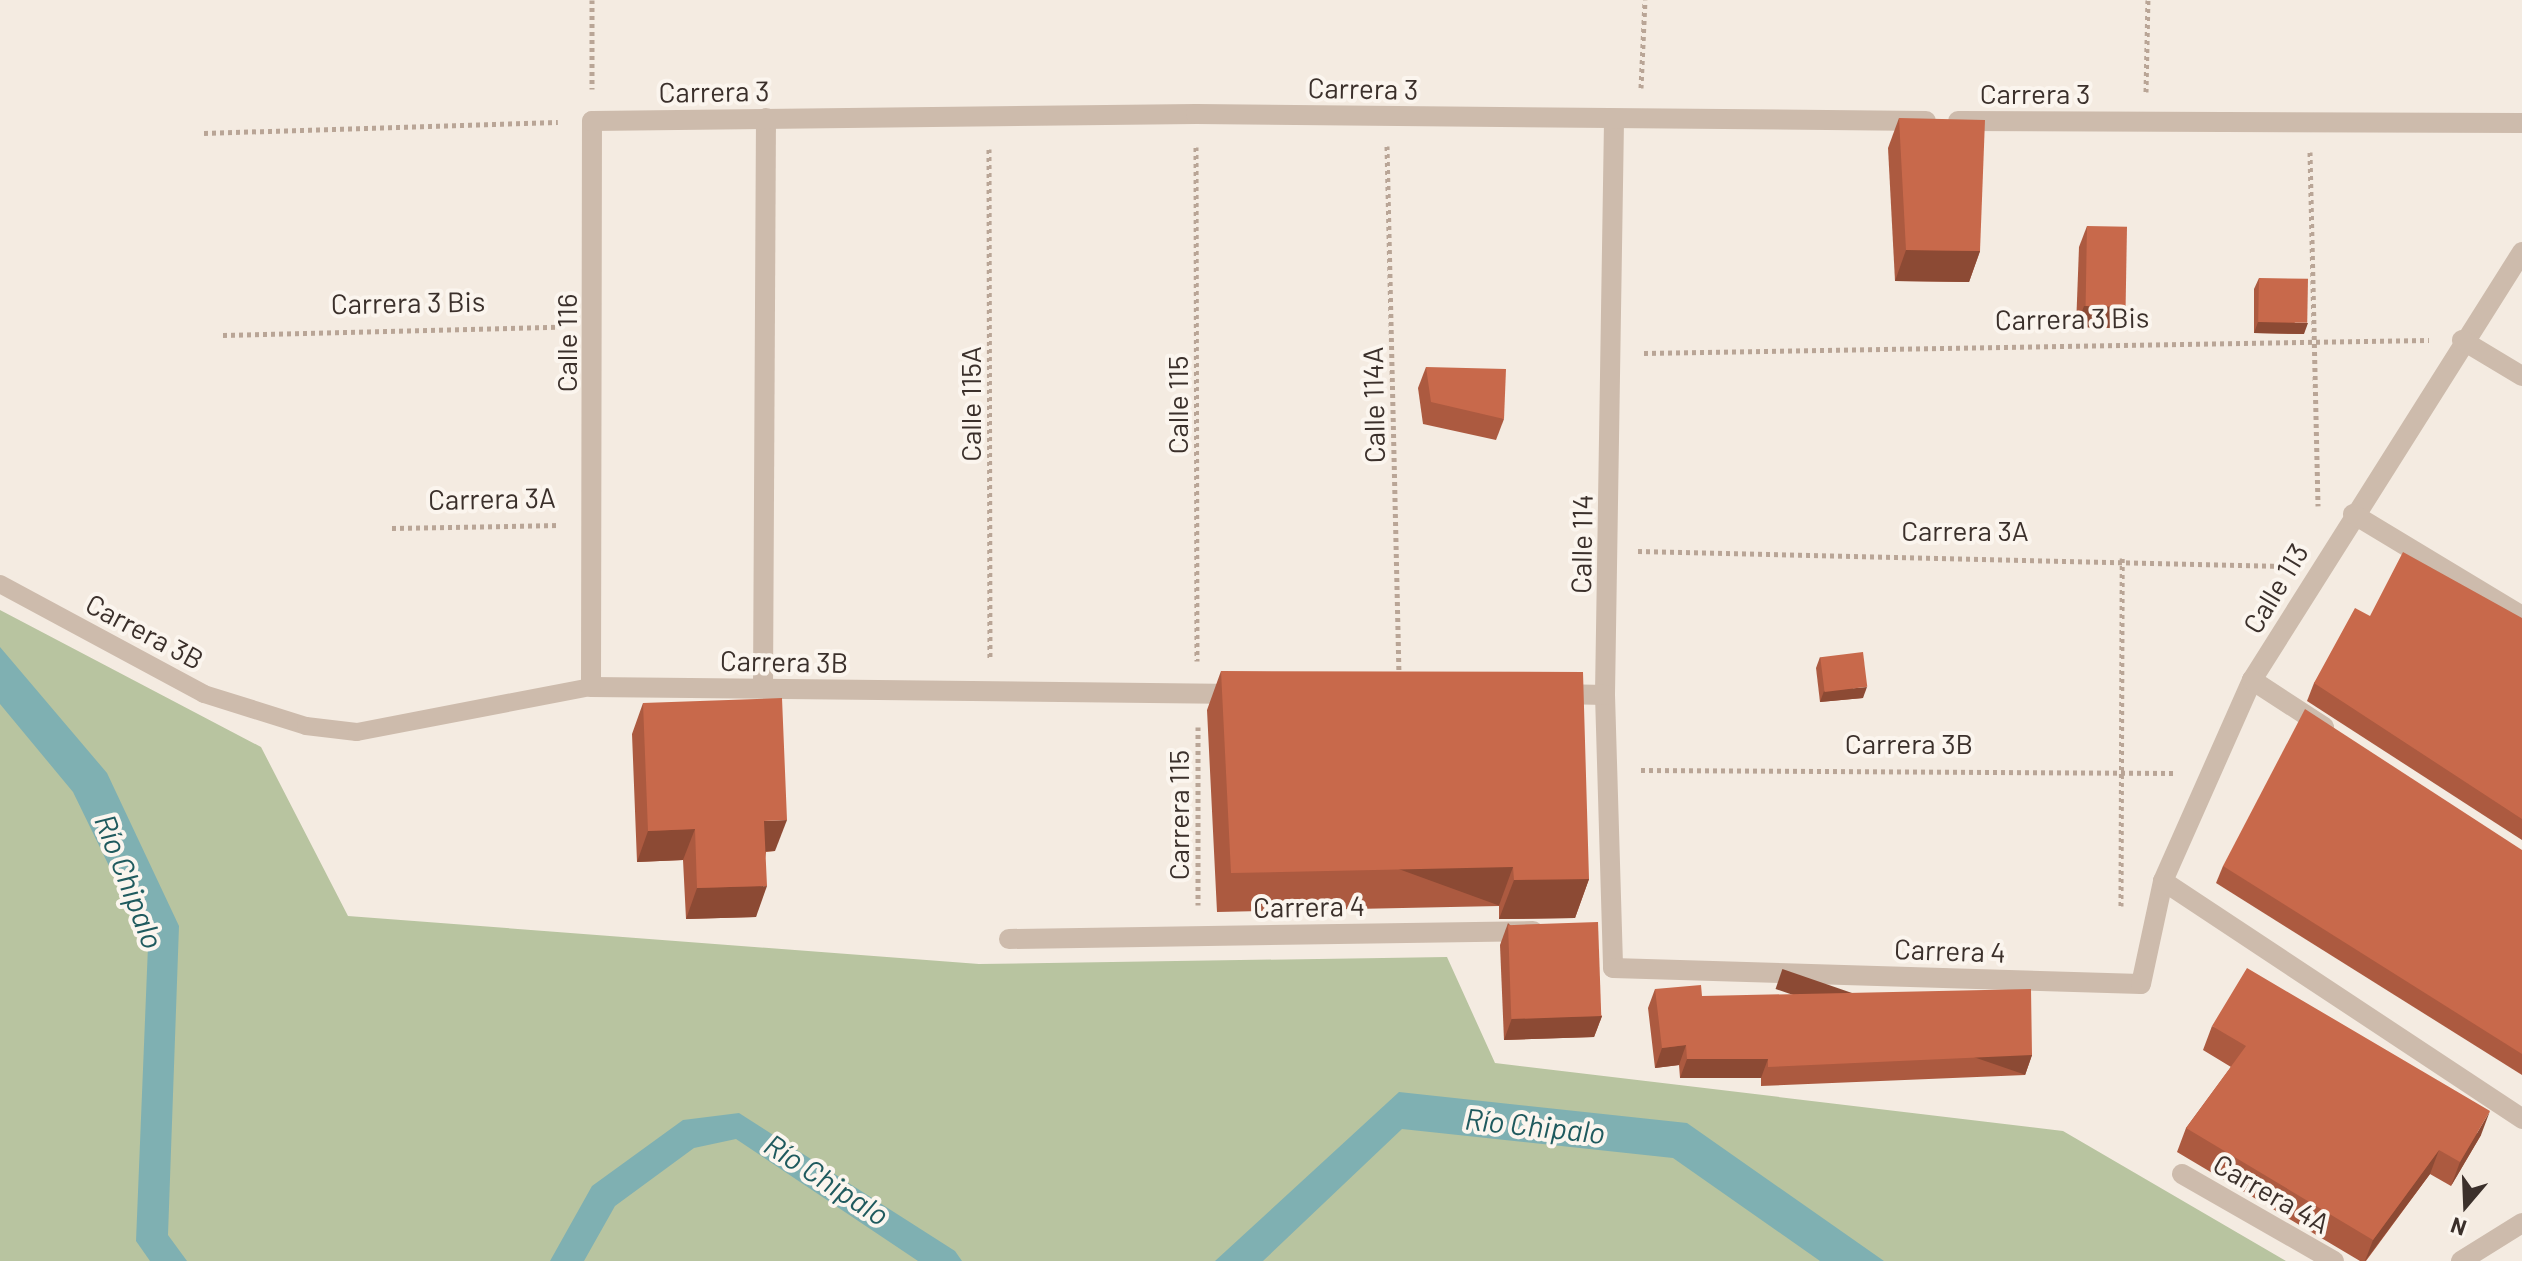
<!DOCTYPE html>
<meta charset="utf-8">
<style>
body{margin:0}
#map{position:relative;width:2522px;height:1261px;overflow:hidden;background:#f4ebe1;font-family:Barlow,sans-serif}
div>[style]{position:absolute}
.green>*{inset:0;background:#b8c4a0}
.water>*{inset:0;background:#7fb0b2}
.path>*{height:5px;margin-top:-2.5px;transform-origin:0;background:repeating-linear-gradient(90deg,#b9a596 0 4px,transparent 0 8px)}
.lane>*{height:18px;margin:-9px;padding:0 9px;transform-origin:9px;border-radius:9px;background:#cdbbac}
.street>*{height:20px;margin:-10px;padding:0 10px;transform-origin:10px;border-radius:10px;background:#cdbbac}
.wall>*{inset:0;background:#ac5a40}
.shaded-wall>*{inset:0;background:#8c4a34;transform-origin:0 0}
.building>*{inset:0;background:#c8694b;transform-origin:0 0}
span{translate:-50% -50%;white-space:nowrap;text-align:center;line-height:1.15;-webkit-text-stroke:8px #fbf5ee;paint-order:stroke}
.street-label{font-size:28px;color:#3b302b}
.water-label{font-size:30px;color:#1f5a5e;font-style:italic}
.north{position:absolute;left:2426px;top:1165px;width:80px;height:80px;-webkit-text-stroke:6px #fbf5ee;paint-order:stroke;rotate:199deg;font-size:22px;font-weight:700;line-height:32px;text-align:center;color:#3b302b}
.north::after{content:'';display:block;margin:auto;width:28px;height:36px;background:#3b302b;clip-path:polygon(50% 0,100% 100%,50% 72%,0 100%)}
</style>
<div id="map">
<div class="green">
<div style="clip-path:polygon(0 610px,261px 747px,348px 916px,979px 964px,1447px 957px,1495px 1063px,2063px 1131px,2286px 1261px,0 1261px)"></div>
</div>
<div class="water">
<div style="clip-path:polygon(0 647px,107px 773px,179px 926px,168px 1235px,187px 1261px,150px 1261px,136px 1241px,148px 946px,73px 792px,0 704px)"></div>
<div style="clip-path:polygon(1399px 1092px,1687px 1123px,1884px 1261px,1820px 1261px,1673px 1158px,1402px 1129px,1263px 1261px,1215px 1261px)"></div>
<div style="clip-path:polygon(739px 1113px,955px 1251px,962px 1261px,918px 1261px,736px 1139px,694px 1148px,615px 1206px,584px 1261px,550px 1261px,592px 1186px,683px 1120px)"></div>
</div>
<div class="path">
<div style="left:592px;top:0;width:89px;rotate:90deg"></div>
<div style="left:1641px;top:88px;width:88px;rotate:-87.4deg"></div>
<div style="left:2146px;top:92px;width:92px;rotate:-88.8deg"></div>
<div style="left:204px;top:133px;width:354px;rotate:-1.8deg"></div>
<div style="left:1387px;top:146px;width:530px;rotate:88.7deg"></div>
<div style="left:1196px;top:147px;width:514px;rotate:89.89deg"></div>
<div style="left:989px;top:149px;width:510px;rotate:89.89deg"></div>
<div style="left:2310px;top:152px;width:354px;rotate:88.7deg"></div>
<div style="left:223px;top:335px;width:335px;rotate:-1.4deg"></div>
<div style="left:1644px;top:353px;width:785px;rotate:-0.95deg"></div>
<div style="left:392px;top:528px;width:167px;rotate:-1deg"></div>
<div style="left:1638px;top:551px;width:646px;rotate:1.33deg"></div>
<div style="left:1198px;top:727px;width:178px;rotate:90deg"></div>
<div style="left:1641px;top:770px;width:534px;rotate:0.32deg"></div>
<div style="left:2121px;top:906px;width:348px;rotate:-89.8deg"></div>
</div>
<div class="lane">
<div style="left:0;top:584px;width:232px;rotate:28.3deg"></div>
<div style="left:204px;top:694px;width:107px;rotate:17.4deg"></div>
<div style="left:306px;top:726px;width:51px;rotate:6.7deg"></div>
<div style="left:357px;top:732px;width:238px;rotate:-10.9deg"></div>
</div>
<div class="street">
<div style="left:1614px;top:121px;width:574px;rotate:90.9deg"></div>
<div style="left:1605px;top:695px;width:273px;rotate:88.3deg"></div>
<div style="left:1613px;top:968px;width:528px;rotate:1.74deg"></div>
<div style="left:2141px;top:984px;width:105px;rotate:-77.9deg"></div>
<div style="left:2163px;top:881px;width:220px;rotate:-66.1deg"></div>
<div style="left:2252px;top:680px;width:506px;rotate:-57.75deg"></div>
<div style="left:1958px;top:121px;width:564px;rotate:0.2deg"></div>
<div style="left:2462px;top:340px;width:70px;rotate:31deg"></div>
<div style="left:2353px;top:514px;width:197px;rotate:31.1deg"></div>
<div style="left:2252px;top:680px;width:86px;rotate:33.1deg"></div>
<div style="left:763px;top:688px;width:570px;rotate:-89.7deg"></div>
<div style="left:1239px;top:694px;width:648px;rotate:-179.38deg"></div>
<div style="left:591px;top:687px;width:566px;rotate:-89.9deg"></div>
<div style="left:592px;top:121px;width:604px;rotate:-0.66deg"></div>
<div style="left:1196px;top:114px;width:730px;rotate:0.55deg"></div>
<div style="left:1559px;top:694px;width:46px;rotate:1.2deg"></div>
<div style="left:2163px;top:881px;width:431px;rotate:33.5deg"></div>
<div style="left:1009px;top:939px;width:524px;rotate:-0.87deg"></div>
<div style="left:2182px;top:1174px;width:175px;rotate:29.8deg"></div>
<div style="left:2461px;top:1261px;width:72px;rotate:-31.9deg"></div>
</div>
<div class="wall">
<div style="clip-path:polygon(1899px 118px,1980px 251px,1969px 282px,1895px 281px,1888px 148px)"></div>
<div style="clip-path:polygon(2087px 226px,2124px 307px,2116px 328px,2076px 327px,2079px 247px)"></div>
<div style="clip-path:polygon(2259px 278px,2304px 334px,2254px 333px,2254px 289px)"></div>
<div style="clip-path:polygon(1426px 367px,1504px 419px,1496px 440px,1423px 424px,1418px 388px)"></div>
<div style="clip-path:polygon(2370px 616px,2522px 618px,2522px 840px,2307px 701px,2314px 683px)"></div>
<div style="clip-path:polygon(1820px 657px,1863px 698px,1820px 702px,1816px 668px)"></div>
<div style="clip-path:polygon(1221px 671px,1589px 879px,1575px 918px,1499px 919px,1499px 906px,1217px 912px,1207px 710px)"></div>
<div style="clip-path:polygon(643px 703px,775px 851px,766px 852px,756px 917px,686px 919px,683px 860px,637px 862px,632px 734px)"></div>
<div style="clip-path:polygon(2522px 850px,2522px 1075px,2216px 883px,2223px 866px)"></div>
<div style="clip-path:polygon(1508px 923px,1602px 1016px,1594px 1037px,1504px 1040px,1500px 945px)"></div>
<div style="clip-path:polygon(1655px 989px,1702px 996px,2032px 1055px,2025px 1075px,1761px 1086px,1761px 1078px,1680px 1078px,1679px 1065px,1655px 1068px,1648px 1008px)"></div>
<div style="clip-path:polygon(2212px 1026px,2481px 1135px,2451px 1186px,2430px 1174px,2366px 1261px,2360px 1261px,2177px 1152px,2186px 1128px,2231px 1067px,2203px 1050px)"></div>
</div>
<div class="shaded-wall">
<div style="clip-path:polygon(1906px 250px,1980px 251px,1969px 282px,1895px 281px)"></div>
<div style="clip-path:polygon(2084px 306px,2124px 307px,2116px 328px,2076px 327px)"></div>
<div style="clip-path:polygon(2258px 322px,2308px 323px,2304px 334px,2254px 333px)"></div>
<div style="clip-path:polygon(1867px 687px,1863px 698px,1820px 702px,1824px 691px)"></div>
<div style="clip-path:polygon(787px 820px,775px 851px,753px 852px,764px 821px)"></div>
<div style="clip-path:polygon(695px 829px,683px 860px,637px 862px,648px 831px)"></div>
<div style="left:1513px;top:867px;width:41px;height:282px;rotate:110deg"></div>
<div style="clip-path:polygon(1589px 879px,1575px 918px,1499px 919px,1514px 880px)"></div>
<div style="clip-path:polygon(767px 886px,756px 917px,686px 919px,697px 888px)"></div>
<div style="clip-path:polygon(1602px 1016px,1594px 1037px,1504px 1040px,1512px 1018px)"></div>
<div style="clip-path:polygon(1686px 1045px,1679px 1065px,1655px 1068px,1662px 1048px)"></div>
<div style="left:2032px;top:1055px;width:21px;height:264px;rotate:109deg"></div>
<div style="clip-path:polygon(1687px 1059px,1768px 1059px,1761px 1078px,1680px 1078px)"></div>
<div style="clip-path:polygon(2490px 1111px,2481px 1135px,2451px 1186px,2460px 1162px)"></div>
<div style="clip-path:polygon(2439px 1150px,2430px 1174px,2365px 1261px,2373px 1240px)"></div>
</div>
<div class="building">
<div style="clip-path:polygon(1899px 118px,1985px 120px,1980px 251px,1906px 250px)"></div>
<div style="left:2087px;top:226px;width:40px;height:80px;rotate:1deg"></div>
<div style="left:2259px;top:278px;width:49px;height:44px;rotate:1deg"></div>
<div style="clip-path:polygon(1426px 367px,1506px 369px,1504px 419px,1431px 402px)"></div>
<div style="clip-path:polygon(2403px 552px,2522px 618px,2522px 819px,2314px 683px,2355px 608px,2370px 616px)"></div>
<div style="left:1863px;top:652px;width:35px;height:43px;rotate:83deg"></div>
<div style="clip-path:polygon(1221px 671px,1583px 672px,1589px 879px,1514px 880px,1513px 867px,1231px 873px)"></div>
<div style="clip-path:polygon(782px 698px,787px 820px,764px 821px,767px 886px,697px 888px,695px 829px,648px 831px,643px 703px)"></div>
<div style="clip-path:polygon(2305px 709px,2522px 850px,2522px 1054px,2223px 866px)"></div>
<div style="left:1598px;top:922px;width:94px;height:90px;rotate:88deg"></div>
<div style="clip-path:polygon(2247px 968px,2490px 1111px,2460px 1162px,2439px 1150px,2373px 1240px,2186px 1128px,2246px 1046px,2212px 1026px)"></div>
<div style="clip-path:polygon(1701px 985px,1702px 996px,2031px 989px,2032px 1055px,1768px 1067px,1768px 1059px,1687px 1059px,1686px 1045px,1662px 1048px,1655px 989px)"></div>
</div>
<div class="street-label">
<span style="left:1363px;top:88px;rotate:1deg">Carrera 3</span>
<span style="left:714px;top:91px;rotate:-1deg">Carrera 3</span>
<span style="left:2035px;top:93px">Carrera 3</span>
<span style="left:408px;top:302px;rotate:-1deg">Carrera 3 Bis</span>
<span style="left:2072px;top:318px;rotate:-1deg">Carrera 3 Bis</span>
<span style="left:566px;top:343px;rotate:-90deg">Calle 116</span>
<span style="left:970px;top:404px;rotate:-90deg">Calle 115A</span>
<span style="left:1177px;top:405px;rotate:-90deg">Calle 115</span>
<span style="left:1373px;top:405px;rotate:-91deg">Calle 114A</span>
<span style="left:492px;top:498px;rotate:-1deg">Carrera 3A</span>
<span style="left:1965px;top:530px">Carrera 3A</span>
<span style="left:1581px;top:544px;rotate:-89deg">Calle 114</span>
<span style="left:2275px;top:588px;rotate:-59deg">Calle 113</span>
<span style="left:145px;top:631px;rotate:28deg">Carrera 3B</span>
<span style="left:784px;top:661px;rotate:1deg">Carrera 3B</span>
<span style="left:1909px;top:743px">Carrera 3B</span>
<span style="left:1178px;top:815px;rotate:-90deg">Carrera 115</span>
<span style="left:1309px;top:906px;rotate:-1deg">Carrera 4</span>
<span style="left:1950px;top:950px;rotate:2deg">Carrera 4</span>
<span style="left:2272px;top:1193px;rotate:30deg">Carrera 4A</span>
</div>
<div class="water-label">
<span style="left:130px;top:881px;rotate:69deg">Río Chipalo</span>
<span style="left:1535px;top:1125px;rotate:6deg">Río Chipalo</span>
<span style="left:827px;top:1179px;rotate:33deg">Río Chipalo</span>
</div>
<div class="north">N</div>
</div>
